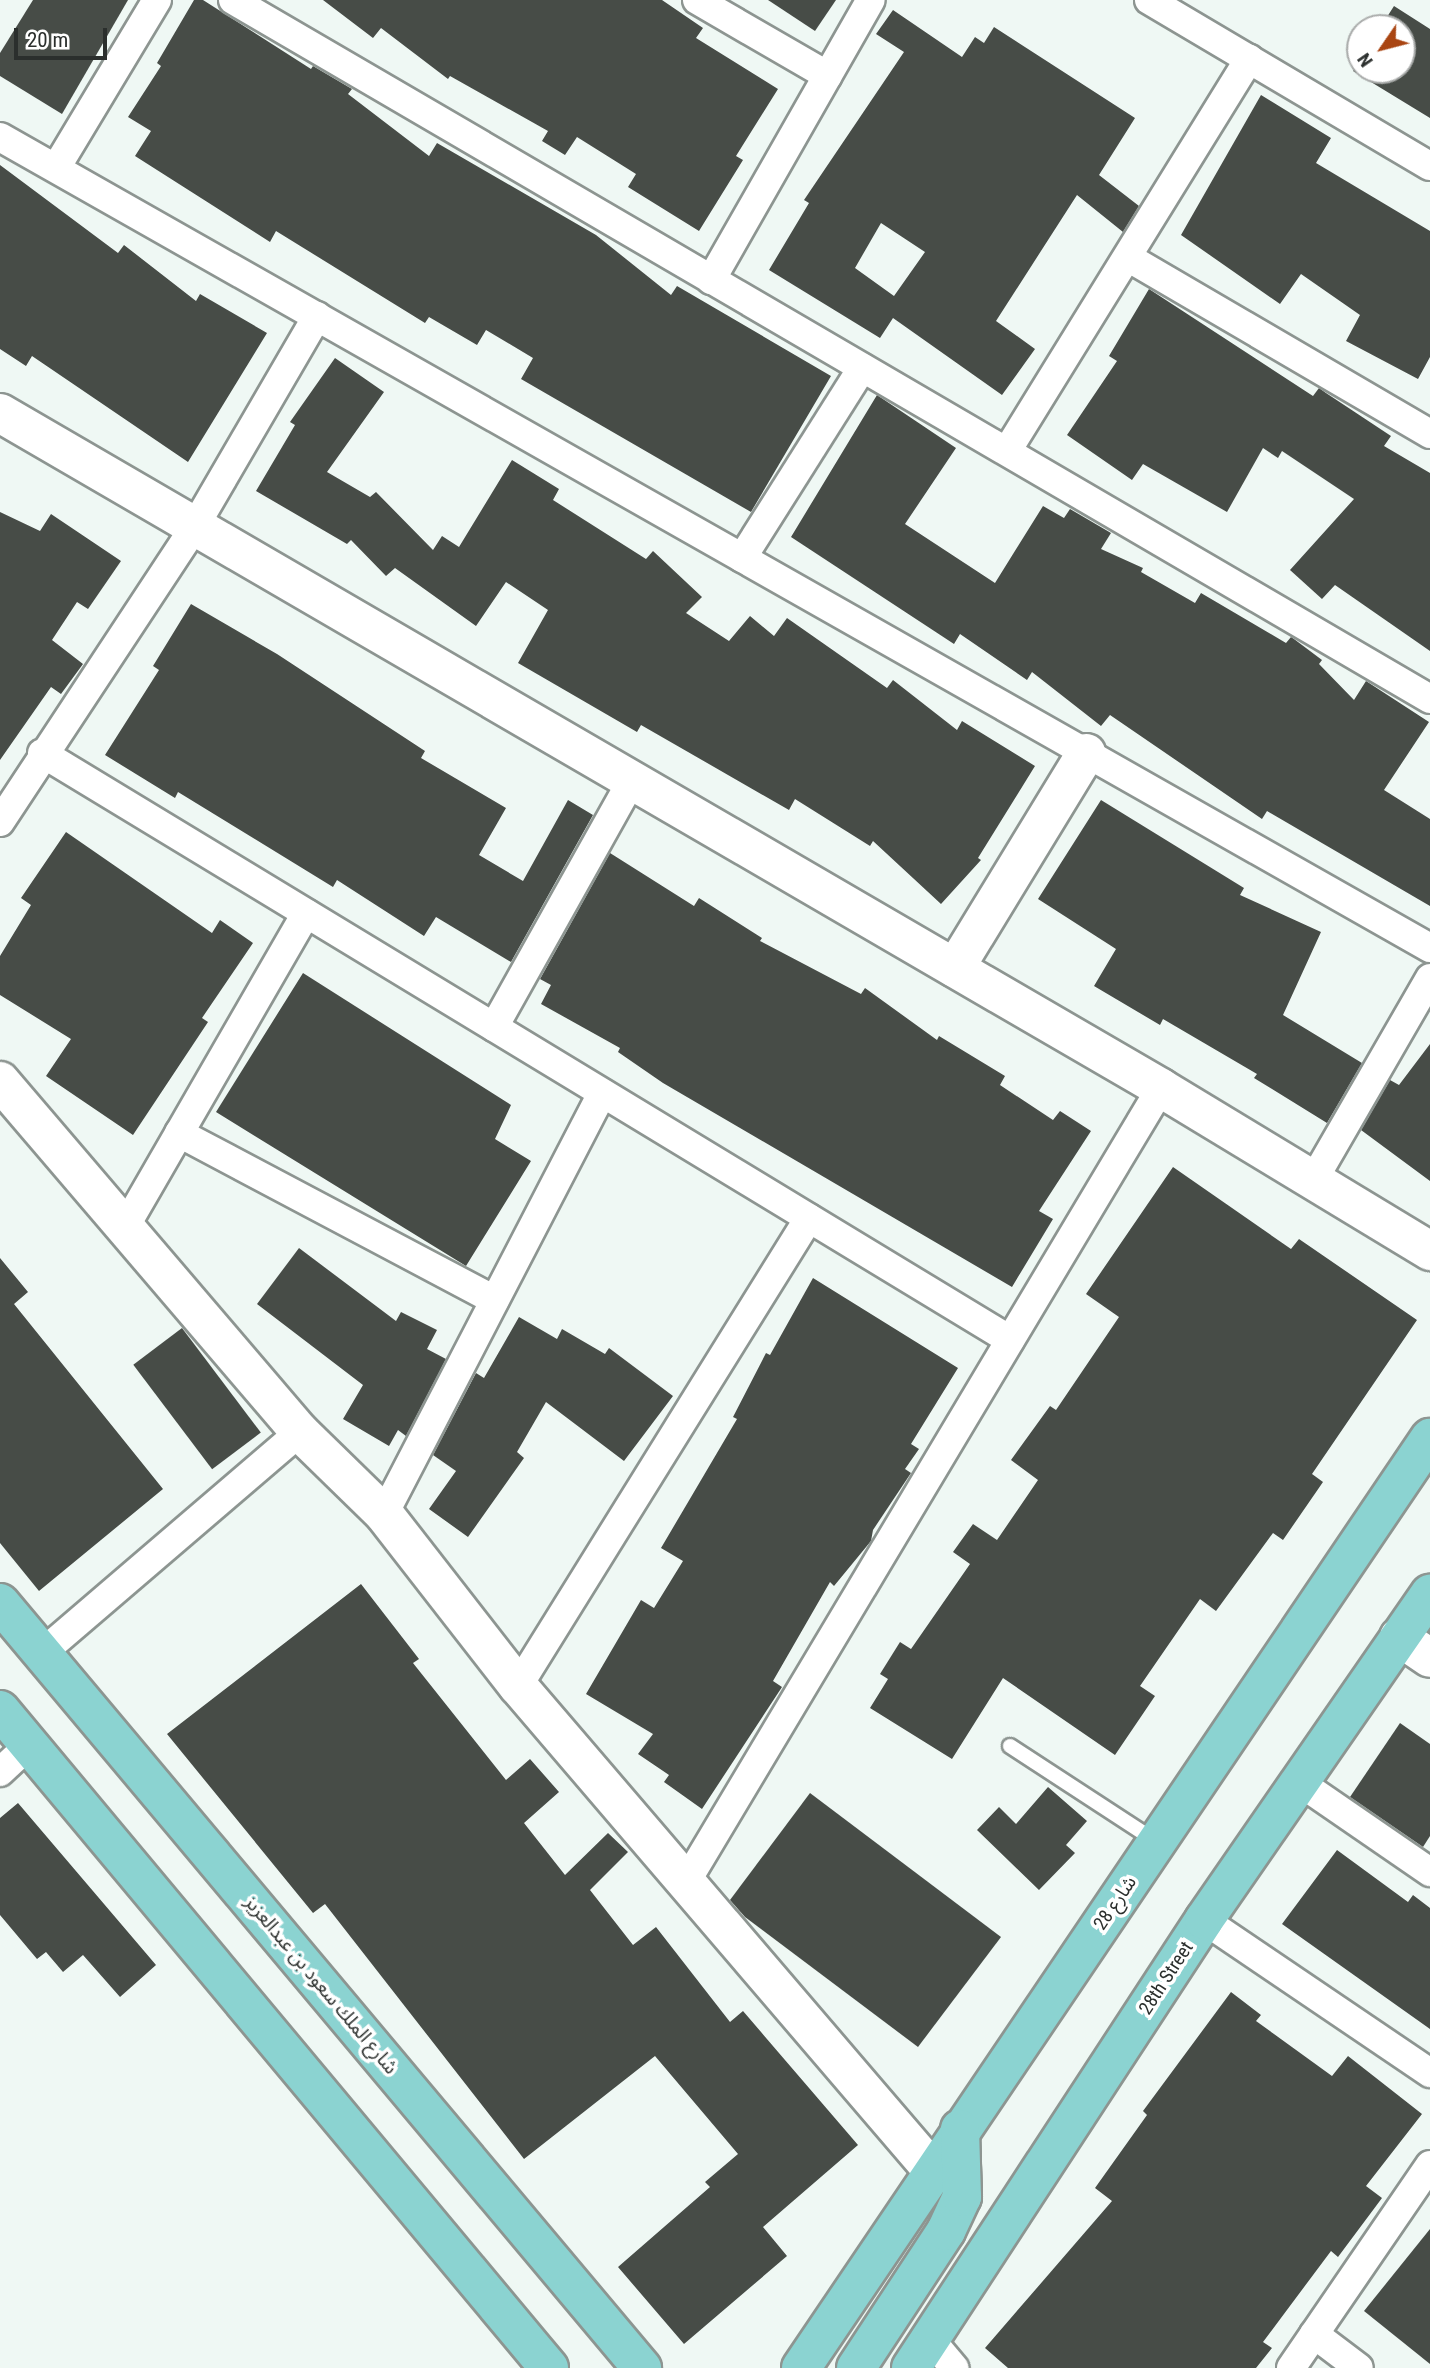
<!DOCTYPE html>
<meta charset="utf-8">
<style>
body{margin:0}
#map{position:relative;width:1430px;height:2368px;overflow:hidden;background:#eff8f4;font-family:"Roboto Condensed","Noto Sans Arabic",sans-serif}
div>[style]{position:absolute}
.building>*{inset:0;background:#474c47;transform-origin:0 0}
.roads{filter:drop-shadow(2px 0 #8d9591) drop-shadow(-2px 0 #8d9591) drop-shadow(0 2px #8d9591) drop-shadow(0 -2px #8d9591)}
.lane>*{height:14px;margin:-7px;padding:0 7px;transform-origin:7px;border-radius:7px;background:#fff}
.street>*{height:28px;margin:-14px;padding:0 14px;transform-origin:14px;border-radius:14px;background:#fff}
.secondary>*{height:38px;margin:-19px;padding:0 19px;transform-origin:19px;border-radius:19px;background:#fff}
.primary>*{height:38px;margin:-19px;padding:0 19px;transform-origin:19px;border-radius:19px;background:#8bd3d1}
span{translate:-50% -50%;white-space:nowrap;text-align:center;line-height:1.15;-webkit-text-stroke:7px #fff;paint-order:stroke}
.street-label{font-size:19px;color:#2b2f2d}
.north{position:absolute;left:1346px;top:14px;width:70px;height:70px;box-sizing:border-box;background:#fff;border:2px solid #aaacab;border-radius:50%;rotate:235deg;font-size:19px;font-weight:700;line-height:28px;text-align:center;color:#2b2f2d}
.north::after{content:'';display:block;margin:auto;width:24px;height:32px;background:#a94512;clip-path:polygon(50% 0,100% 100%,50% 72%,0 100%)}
.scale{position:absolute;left:14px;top:28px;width:93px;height:32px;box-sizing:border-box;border:4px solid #2b2f2d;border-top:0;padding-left:9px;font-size:21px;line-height:24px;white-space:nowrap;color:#2b2f2d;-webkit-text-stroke:5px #fff;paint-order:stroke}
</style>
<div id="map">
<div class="building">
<div style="clip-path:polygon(33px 0,128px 0,62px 114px,0 76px,0 53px)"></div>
<div style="clip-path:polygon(194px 0,203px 0,311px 69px,313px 66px,352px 89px,348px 94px,429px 156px,437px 143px,596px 235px,671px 295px,677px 286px,831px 376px,751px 512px,521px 379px,533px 358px,486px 330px,477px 345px,429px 317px,425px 323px,276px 231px,270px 242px,135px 156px,151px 131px,128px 117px,161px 66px,157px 63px)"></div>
<div style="clip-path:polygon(323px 0,662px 0,703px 28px,696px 38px,778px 89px,736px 156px,743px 160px,699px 231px,628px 187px,636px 174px,577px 137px,565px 155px,542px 141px,548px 131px,450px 76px,448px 79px,381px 28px,373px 38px)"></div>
<div style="clip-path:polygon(768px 0,836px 0,815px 31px)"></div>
<div style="clip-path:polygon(1394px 6px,1430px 29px,1430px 118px,1353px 71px,1360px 59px,1360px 70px,1402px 70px,1402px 28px,1380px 28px)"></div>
<div style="clip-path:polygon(evenodd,893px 10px,962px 57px,975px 37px,984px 43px,994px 27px,1135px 118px,1099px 175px,1139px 206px,1123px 232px,1077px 195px,996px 321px,1035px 349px,1002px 395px,893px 318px,880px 338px,769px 270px,809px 203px,804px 200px,904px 52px,876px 34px,893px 10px,881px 223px,925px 252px,894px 296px,855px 268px,881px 223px)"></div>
<div style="clip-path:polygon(1261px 95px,1331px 138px,1316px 163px,1430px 231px,1430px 357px,1418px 379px,1346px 341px,1360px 315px,1301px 274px,1280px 304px,1181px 235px)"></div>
<div style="clip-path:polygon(0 165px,118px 253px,124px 245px,196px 301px,200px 294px,267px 333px,188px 462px,32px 356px,26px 366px,0 349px)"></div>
<div style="clip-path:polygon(1149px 289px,1313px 396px,1319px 388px,1326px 393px,1391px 436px,1384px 446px,1430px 473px,1430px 651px,1335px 585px,1322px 599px,1290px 570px,1354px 499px,1282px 451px,1278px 458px,1263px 448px,1227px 512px,1143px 464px,1132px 480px,1067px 435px,1117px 361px,1109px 356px)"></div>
<div style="clip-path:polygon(335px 358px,384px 392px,327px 472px,370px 497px,376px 492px,433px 550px,442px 536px,459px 547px,512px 460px,559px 489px,553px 500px,646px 559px,653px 551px,702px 597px,686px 613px,729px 641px,750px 616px,774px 636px,787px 618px,887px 688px,893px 680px,957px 730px,962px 721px,1035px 766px,978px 858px,981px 860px,941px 904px,873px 841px,870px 846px,795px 799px,789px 810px,641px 725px,637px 732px,518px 663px,548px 610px,506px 582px,476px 626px,395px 568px,386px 576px,351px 540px,347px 544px,256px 491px,295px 425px,290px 422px)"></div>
<div style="clip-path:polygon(877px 395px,956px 448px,905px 524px,995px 583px,1043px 506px,1064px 518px,1070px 509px,1111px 533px,1101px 549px,1143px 568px,1141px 572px,1195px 603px,1201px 593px,1286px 643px,1291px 637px,1294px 639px,1322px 660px,1319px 664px,1354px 700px,1366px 681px,1429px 722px,1384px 790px,1430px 819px,1430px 906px,1267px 811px,1262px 819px,1110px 715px,1101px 726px,1032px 672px,1027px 680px,960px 634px,954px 644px,791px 537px)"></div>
<div style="clip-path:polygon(0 512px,40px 531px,51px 514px,121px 561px,88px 609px,77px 602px,52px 640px,83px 664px,61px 694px,51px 687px,0 760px)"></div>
<div style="clip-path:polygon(191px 604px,277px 654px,425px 751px,421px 758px,506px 808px,479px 855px,523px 881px,568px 800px,593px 815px,511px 962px,436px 917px,424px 936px,337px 880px,333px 887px,178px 792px,175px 798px,105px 755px,159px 670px,153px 666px)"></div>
<div style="clip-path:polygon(1101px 800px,1244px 888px,1240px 895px,1321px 932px,1283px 1015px,1362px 1063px,1327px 1123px,1254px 1078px,1257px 1074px,1163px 1019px,1160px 1025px,1094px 986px,1116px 949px,1038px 899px)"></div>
<div style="clip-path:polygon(66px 832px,212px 933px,220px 920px,253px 943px,202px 1018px,208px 1022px,133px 1135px,46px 1076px,71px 1039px,0 995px,0 956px,31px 905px,21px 898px)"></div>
<div style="clip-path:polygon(610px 853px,694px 906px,699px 898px,762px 938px,760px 941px,861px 994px,865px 988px,937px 1040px,939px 1036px,1005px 1076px,1000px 1085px,1053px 1120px,1060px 1111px,1091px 1131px,1039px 1211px,1053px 1219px,1012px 1287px,663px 1083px,618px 1052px,620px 1048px,541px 1004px,551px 985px,540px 979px)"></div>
<div style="clip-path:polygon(303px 973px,511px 1105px,495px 1139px,531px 1161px,466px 1266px,216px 1112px)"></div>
<div style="clip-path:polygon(1430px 1044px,1430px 1181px,1361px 1130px,1390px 1080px,1399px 1085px)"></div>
<div style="clip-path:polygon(1173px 1167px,1291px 1249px,1299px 1239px,1417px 1320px,1312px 1474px,1323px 1482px,1283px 1540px,1273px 1533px,1216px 1611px,1200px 1599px,1140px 1686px,1155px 1696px,1115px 1755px,1003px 1678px,952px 1759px,870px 1708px,888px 1679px,880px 1674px,900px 1642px,911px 1649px,970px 1564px,953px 1552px,973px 1524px,997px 1540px,1038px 1480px,1011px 1460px,1050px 1406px,1056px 1410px,1119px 1317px,1086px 1294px)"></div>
<div style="clip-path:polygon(299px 1248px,396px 1321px,401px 1312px,437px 1330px,427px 1349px,446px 1359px,406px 1436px,398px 1430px,389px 1446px,343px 1419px,363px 1385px,257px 1304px)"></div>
<div style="clip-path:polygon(0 1258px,28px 1292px,14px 1304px,163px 1489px,39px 1591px,0 1543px)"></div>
<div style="clip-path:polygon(813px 1278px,958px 1368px,911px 1444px,919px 1449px,905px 1469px,911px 1473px,873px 1530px,871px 1541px,834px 1586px,830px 1582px,773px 1681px,782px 1687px,702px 1809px,664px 1782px,669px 1775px,638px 1754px,653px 1734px,586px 1694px,641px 1600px,654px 1608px,683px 1561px,661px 1548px,737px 1419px,733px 1417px,766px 1353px,770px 1355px)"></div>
<div style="clip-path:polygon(519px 1317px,557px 1339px,562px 1329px,605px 1354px,609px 1348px,673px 1396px,624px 1461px,546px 1402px,517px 1452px,524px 1458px,468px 1537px,429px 1509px,456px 1471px,433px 1455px,476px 1373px,484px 1378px)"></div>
<div style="left:182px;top:1328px;width:131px;height:61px;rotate:53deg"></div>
<div style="clip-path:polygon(361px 1584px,419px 1659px,413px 1663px,506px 1780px,530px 1759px,559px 1792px,524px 1823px,565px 1875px,608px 1833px,628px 1852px,590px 1890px,633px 1945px,656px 1927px,730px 2022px,743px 2011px,858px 2145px,763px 2227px,787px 2256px,684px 2344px,618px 2267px,710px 2187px,705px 2182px,738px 2154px,655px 2056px,524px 2159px,325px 1904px,313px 1913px,167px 1734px)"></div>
<div style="clip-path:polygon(1400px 1723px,1430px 1744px,1430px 1836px,1423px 1847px,1350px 1797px)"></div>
<div style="clip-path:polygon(1048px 1787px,1087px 1821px,1066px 1845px,1075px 1853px,1039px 1890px,977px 1830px,999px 1807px,1016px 1824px)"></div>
<div style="clip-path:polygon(810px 1793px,1001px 1937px,918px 2047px,745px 1917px,730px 1900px)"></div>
<div style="clip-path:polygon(18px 1803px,156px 1965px,120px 1997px,83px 1955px,63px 1972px,46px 1952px,37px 1959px,0 1915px,0 1818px)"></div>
<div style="clip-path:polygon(1337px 1850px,1408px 1902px,1413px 1895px,1430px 1908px,1430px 2029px,1282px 1924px)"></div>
<div style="clip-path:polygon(1231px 1992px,1261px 2015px,1256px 2021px,1332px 2076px,1348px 2056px,1422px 2114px,1366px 2186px,1382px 2198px,1338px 2257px,1331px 2251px,1263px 2342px,1272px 2348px,1256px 2368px,1008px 2368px,985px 2348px,1112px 2201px,1095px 2188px,1147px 2115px,1143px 2111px)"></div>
<div style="clip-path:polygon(1430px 2229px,1430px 2364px,1364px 2311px)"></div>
</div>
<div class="roads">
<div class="lane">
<div style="left:1010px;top:1746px;width:174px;rotate:33.1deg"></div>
</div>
<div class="street">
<div style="left:233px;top:0;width:1386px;rotate:30.28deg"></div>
<div style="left:697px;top:0;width:151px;rotate:30.1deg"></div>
<div style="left:1149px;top:0;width:326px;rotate:30.6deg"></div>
<div style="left:0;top:137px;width:1644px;rotate:29.56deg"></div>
<div style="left:56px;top:168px;width:196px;rotate:-59deg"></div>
<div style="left:1129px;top:258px;width:349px;rotate:30.3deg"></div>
<div style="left:711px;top:280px;width:322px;rotate:-60.3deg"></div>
<div style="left:1007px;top:451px;width:461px;rotate:-58.3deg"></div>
<div style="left:742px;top:558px;width:225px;rotate:-57.7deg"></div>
<div style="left:42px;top:753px;width:1132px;rotate:31.23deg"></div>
<div style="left:0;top:822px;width:354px;rotate:-56.6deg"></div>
<div style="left:195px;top:526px;width:243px;rotate:-59.8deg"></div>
<div style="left:494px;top:1027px;width:283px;rotate:-60.8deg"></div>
<div style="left:179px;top:1133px;width:357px;rotate:27.9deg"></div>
<div style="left:1314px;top:1179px;width:232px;rotate:-60deg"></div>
<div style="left:125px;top:1227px;width:362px;rotate:-60deg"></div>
<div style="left:384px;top:1514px;width:474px;rotate:-62.6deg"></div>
<div style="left:42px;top:1653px;width:340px;rotate:-40.6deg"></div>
<div style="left:518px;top:1686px;width:551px;rotate:-58.13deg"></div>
<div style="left:0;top:1772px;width:41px;rotate:-43deg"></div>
<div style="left:1299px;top:1782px;width:159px;rotate:34.5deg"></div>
<div style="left:686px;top:1882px;width:925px;rotate:-59.11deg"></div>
<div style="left:1204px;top:1920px;width:273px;rotate:34.1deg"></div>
<div style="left:1314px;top:2334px;width:56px;rotate:37.1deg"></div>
<div style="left:930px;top:2339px;width:38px;rotate:50deg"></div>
<div style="left:1291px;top:2368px;width:246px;rotate:-55.6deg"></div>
</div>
<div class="secondary">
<div style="left:0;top:413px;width:1343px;rotate:30.17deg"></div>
<div style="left:1161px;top:1088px;width:315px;rotate:31.2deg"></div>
<div style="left:955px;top:968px;width:252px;rotate:-58.6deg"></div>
<div style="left:0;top:1081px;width:462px;rotate:49.5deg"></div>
<div style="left:300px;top:1432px;width:117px;rotate:44.3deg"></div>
<div style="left:384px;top:1514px;width:218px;rotate:52.1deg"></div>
<div style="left:518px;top:1686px;width:640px;rotate:49.44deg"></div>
<div style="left:1399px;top:1637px;width:37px;rotate:34deg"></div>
</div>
<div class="primary">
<div style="left:0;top:1603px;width:999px;rotate:50deg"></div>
<div style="left:0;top:1710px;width:857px;rotate:50.16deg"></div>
<div style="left:801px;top:2368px;width:1123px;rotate:-55.93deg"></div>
<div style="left:856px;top:2368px;width:164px;rotate:-56.7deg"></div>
<div style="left:946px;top:2231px;width:38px;rotate:-65deg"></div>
<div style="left:962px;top:2197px;width:68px;rotate:-91.7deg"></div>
<div style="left:911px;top:2368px;width:535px;rotate:-56.81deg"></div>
<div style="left:1204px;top:1920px;width:397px;rotate:-55.3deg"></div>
</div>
</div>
<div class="street-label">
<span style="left:1115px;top:1903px;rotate:-56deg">شارع 28</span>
<span style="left:1166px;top:1978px;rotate:-57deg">28th Street</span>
<span style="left:321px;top:1985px;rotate:50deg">شارع الملك سعود بن عبدالعزيز</span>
</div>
<div class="north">N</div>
<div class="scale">20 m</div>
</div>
